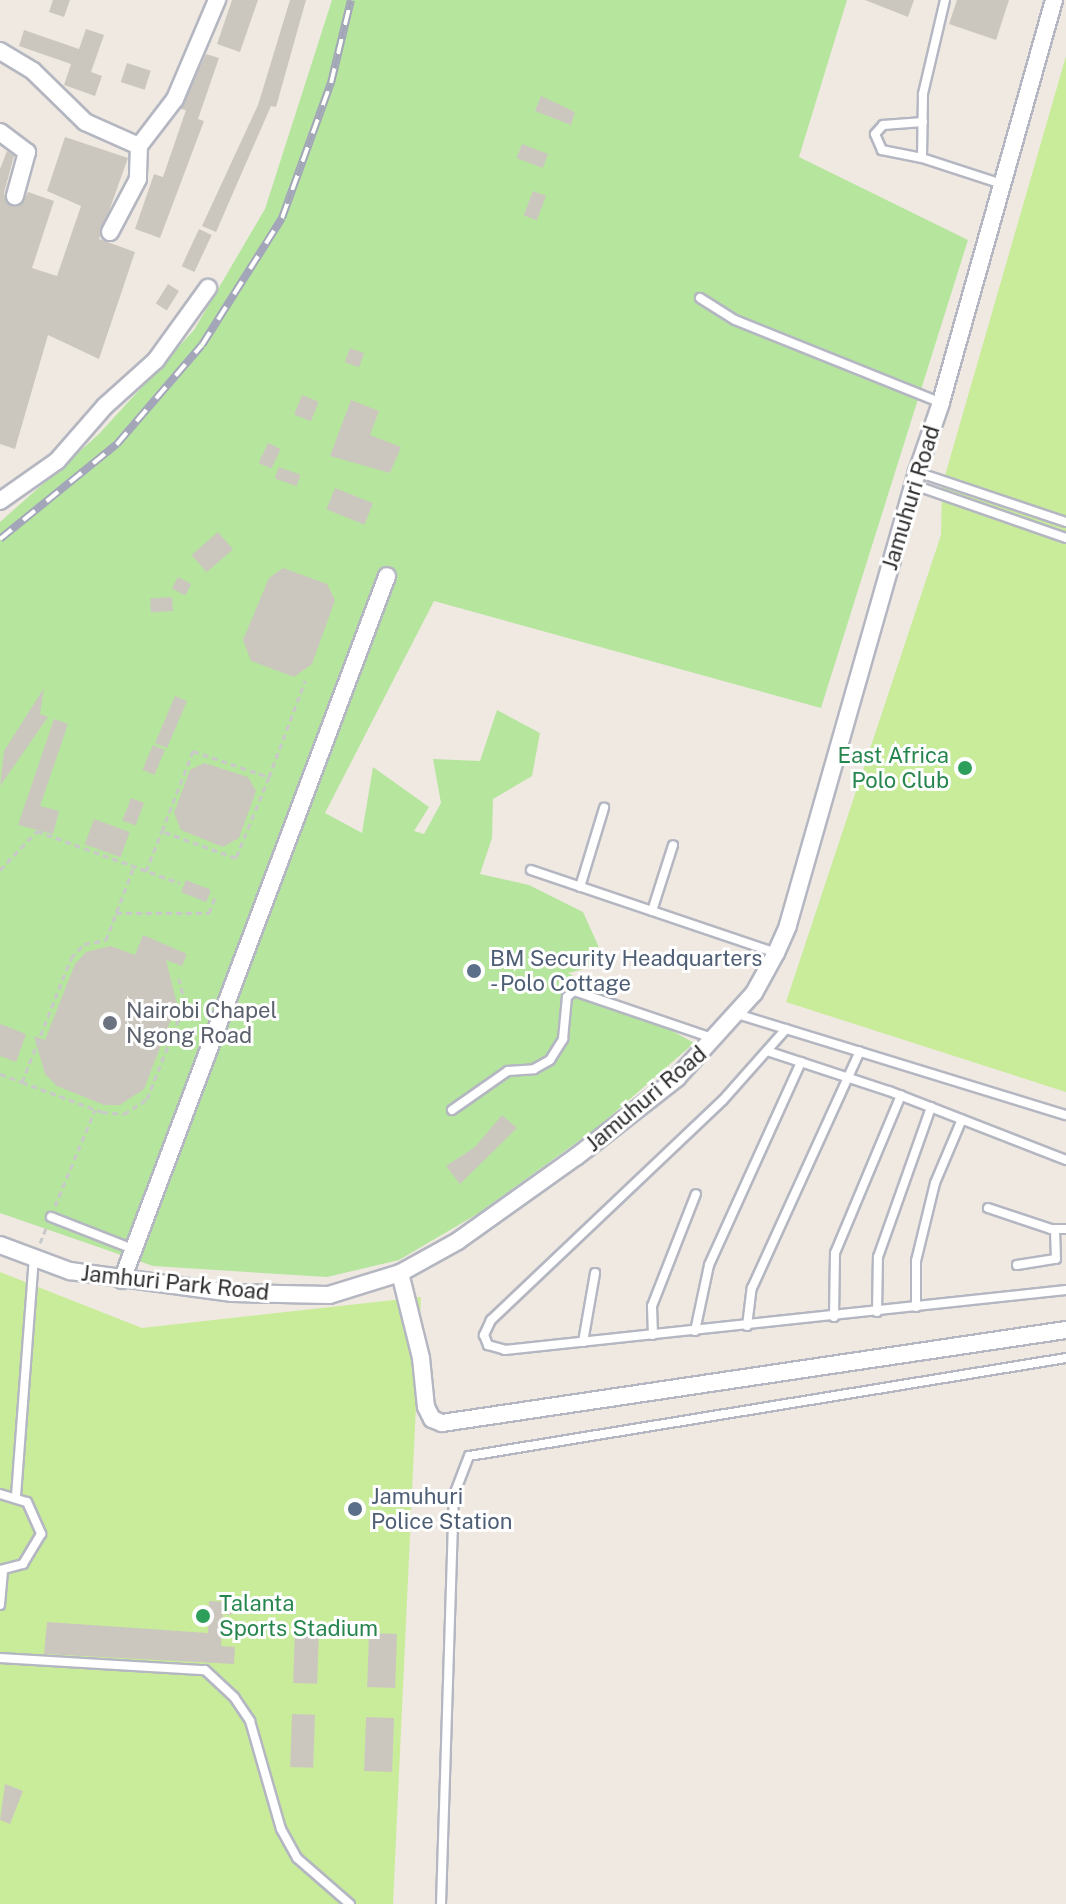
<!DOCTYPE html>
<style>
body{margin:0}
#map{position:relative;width:1066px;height:1904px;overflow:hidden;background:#efe9e1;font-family:"Public Sans",sans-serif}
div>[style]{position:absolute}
.green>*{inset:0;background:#b6e59e}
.pitch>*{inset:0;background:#c9ec9a}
.building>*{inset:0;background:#cbc7bf;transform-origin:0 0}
.path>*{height:3px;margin-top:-1.5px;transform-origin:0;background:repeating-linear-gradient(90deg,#c9c9c9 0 6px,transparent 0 10px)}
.roads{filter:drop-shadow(2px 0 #b4b7c1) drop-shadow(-2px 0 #b4b7c1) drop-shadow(0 2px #b4b7c1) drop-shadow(0 -2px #b4b7c1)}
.lane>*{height:8px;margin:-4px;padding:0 4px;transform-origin:4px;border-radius:4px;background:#fff}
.street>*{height:16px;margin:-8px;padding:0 8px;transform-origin:8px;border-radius:8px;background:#fff}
.rail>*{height:8px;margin-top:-4px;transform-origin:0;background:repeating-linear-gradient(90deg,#fff 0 15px,#a3a6b8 0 30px);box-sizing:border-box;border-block:2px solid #a3a6b8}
.dots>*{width:22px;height:22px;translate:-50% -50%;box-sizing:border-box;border:4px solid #fff;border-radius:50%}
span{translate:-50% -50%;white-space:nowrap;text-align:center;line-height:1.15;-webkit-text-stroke:6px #fff;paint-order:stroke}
.street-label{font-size:22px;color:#2e2e2e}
.leisure-label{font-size:22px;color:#27864d}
.right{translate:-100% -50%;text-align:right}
.left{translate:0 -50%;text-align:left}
.service-label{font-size:22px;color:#4e5e75}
.worship-label{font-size:22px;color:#5b616d}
</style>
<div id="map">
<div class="green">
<div style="clip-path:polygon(332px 0,847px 0,799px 157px,968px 240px,821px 708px,434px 601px,325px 813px,362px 833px,373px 767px,429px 807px,414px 831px,424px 834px,441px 803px,433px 759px,480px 761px,497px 710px,540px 733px,532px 776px,493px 799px,492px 838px,480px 874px,529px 885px,583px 912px,606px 963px,568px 973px,694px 1043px,598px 1127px,479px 1213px,399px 1260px,327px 1277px,153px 1266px,0 1213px,0 522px,99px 434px,194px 330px,265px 209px)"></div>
</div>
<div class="pitch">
<div style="clip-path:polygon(1066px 56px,1066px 1092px,786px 1002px,941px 535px,942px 486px)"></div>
<div style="clip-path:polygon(0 1272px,142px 1328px,421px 1297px,393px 1904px,0 1904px)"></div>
</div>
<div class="building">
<div style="clip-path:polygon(53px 0,70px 0,64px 17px,49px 12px)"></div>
<div style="clip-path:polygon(232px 0,258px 0,240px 52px,217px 44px)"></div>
<div style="clip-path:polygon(290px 0,306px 0,276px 107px,271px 106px,216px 232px,202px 226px,258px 105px)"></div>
<div style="clip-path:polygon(865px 0,914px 0,908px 17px)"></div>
<div style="clip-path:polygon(957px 0,1009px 0,996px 40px,949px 24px)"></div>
<div style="clip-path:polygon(86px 29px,104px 35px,91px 72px,102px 76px,95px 96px,64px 85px,71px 64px,19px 46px,24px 30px,79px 49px)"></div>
<div style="clip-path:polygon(206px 54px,219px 58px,198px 119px,204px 121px,160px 238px,135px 229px,154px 174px,163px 177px,186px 110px,181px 109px)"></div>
<div style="left:127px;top:63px;width:25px;height:20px;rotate:18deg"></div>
<div style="clip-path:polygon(541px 96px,575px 112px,571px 125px,535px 111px)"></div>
<div style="clip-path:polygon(65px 137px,128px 158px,99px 239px,135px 252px,99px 359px,48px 335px,15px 449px,0 444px,0 169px,7px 151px,14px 156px,4px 193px,8px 204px,22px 204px,28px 192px,54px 201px,32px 268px,57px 276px,81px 206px,47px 191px)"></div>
<div style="left:522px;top:144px;width:28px;height:15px;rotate:21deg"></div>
<div style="left:533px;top:191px;width:14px;height:26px;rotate:21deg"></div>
<div style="left:199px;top:229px;width:14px;height:41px;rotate:25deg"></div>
<div style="left:168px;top:284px;width:13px;height:23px;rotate:32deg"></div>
<div style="left:350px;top:348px;width:15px;height:15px;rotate:20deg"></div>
<div style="left:302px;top:395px;width:18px;height:21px;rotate:22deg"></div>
<div style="clip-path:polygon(351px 400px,379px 411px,370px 435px,401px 447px,390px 473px,330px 456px)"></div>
<div style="left:268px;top:443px;width:14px;height:22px;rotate:25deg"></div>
<div style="left:279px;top:467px;width:23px;height:12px;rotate:20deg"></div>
<div style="left:335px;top:488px;width:41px;height:23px;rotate:22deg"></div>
<div style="left:218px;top:532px;width:23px;height:35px;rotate:49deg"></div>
<div style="clip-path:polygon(283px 568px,327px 584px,335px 600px,312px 664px,294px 677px,251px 661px,243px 640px,269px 578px)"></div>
<div style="left:178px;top:577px;width:15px;height:13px;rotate:28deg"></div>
<div style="left:172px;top:597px;width:14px;height:22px;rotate:86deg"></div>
<div style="clip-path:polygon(44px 688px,40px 714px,48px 717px,0 786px,4px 751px)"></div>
<div style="left:175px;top:696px;width:13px;height:51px;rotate:23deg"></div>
<div style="clip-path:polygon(54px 719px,68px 724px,40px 806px,59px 811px,53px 834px,18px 825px)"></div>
<div style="left:153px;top:745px;width:13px;height:27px;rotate:23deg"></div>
<div style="clip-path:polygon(204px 763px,248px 777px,256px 791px,239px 838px,223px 847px,181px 830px,174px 813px,190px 770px)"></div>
<div style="left:131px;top:798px;width:14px;height:24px;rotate:21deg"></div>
<div style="left:94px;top:819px;width:38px;height:27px;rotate:20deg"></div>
<div style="left:186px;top:880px;width:27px;height:13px;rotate:22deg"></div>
<div style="clip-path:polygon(143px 935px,187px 954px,182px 966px,166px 960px,177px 1004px,144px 1089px,120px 1105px,104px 1105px,57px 1086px,45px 1074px,34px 1036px,45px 1040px,75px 964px,86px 952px,111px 946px,135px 955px)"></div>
<div style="clip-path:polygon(0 1024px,26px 1034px,16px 1062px,0 1056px)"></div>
<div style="clip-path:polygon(502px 1115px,517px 1128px,460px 1184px,446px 1166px,475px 1147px)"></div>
<div style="clip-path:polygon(209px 1601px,232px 1602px,231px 1615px,223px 1614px,221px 1646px,235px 1647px,234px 1664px,44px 1654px,47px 1622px,208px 1633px)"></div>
<div style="left:295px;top:1630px;width:24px;height:53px;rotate:2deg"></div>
<div style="left:369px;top:1633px;width:28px;height:54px;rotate:2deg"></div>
<div style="left:292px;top:1714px;width:23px;height:53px;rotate:2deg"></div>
<div style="left:366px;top:1717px;width:28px;height:54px;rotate:2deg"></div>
<div style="clip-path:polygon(5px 1784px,23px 1791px,10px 1824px,0 1820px)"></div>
</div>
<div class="path">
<div style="left:269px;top:777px;width:103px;rotate:-69.4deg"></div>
<div style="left:0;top:870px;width:54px;rotate:-46.5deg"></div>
<div style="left:37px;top:831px;width:152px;rotate:20deg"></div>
<div style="left:146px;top:871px;width:43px;rotate:-68.2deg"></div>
<div style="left:162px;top:831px;width:86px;rotate:-68.8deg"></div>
<div style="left:193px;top:751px;width:80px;rotate:18.9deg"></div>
<div style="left:269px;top:777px;width:87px;rotate:112.2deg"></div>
<div style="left:236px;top:858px;width:79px;rotate:-160deg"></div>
<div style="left:116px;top:913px;width:93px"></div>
<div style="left:209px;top:913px;width:19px;rotate:-69deg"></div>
<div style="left:0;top:1074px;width:23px;rotate:20deg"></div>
<div style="left:22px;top:1082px;width:133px;rotate:-68.4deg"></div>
<div style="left:71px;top:958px;width:19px;rotate:-47deg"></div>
<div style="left:84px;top:944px;width:22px;rotate:-10deg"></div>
<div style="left:106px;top:940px;width:79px;rotate:-69.3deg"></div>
<div style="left:22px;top:1082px;width:85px;rotate:20.6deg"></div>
<div style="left:102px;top:1112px;width:22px;rotate:5deg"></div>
<div style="left:124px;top:1114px;width:27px;rotate:-33deg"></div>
<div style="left:147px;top:1099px;width:103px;rotate:-68.4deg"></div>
<div style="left:185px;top:1003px;width:25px;rotate:-104deg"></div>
<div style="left:55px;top:1206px;width:104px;rotate:-67.4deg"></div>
<div style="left:40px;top:1243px;width:16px;rotate:-68deg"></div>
</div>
<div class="roads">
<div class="lane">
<div style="left:945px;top:0;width:97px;rotate:103.2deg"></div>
<div style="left:923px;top:94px;width:64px;rotate:90.9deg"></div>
<div style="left:922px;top:158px;width:84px;rotate:18deg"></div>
<div style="left:922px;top:158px;width:41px;rotate:-168.7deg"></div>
<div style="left:882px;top:150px;width:17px;rotate:-114deg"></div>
<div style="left:875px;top:134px;width:12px;rotate:-48deg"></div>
<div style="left:883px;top:125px;width:40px;rotate:-4.3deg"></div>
<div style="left:700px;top:298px;width:41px;rotate:32.2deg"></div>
<div style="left:735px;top:320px;width:222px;rotate:21.9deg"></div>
<div style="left:917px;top:472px;width:157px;rotate:18.6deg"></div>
<div style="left:914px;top:485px;width:161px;rotate:19.2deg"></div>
<div style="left:531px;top:870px;width:259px;rotate:18.7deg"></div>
<div style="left:580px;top:887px;width:83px;rotate:-73.1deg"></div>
<div style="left:652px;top:911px;width:69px;rotate:-72.3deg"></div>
<div style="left:737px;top:1014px;width:344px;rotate:17.1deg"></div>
<div style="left:786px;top:1029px;width:95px;rotate:131.6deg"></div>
<div style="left:723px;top:1100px;width:320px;rotate:136.5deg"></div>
<div style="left:491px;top:1320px;width:17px;rotate:115deg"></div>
<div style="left:484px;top:1335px;width:11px;rotate:68deg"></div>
<div style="left:488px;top:1345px;width:18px;rotate:16deg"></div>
<div style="left:505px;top:1350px;width:564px;rotate:-6.1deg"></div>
<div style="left:767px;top:1051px;width:128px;rotate:18.2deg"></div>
<div style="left:889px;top:1091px;width:190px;rotate:21.3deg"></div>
<div style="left:452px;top:1110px;width:68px;rotate:-34.9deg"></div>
<div style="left:508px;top:1071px;width:26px;rotate:-4deg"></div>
<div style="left:534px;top:1069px;width:18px;rotate:-29deg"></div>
<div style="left:550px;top:1060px;width:25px;rotate:-58deg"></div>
<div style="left:563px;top:1039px;width:42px;rotate:-84.6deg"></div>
<div style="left:567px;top:997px;width:9px;rotate:-41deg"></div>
<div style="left:574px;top:991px;width:146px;rotate:18.8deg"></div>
<div style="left:988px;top:1208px;width:66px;rotate:18.4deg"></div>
<div style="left:1051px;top:1229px;width:15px"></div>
<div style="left:51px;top:1217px;width:88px;rotate:21.3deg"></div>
<div style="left:1017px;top:1265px;width:39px;rotate:-9deg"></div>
<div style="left:1056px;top:1259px;width:30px;rotate:-92deg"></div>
<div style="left:916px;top:1307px;width:46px;rotate:-90deg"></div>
<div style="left:916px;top:1261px;width:80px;rotate:-76.3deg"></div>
<div style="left:935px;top:1183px;width:69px;rotate:-67.1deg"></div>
<div style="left:877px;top:1312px;width:55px;rotate:-89deg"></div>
<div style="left:878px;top:1257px;width:159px;rotate:-70.5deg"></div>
<div style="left:834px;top:1317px;width:64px;rotate:-89.1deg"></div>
<div style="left:835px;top:1253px;width:171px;rotate:-67.3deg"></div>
<div style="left:747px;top:1326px;width:38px;rotate:-83deg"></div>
<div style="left:752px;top:1288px;width:260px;rotate:-65.5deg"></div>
<div style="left:695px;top:1331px;width:67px;rotate:-78deg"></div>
<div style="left:709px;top:1265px;width:223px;rotate:-65.6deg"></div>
<div style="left:653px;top:1335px;width:29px;rotate:-92deg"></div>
<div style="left:652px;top:1306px;width:120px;rotate:-68.6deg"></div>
<div style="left:583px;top:1342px;width:70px;rotate:-80.1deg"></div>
<div style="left:0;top:1494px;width:28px;rotate:17deg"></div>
<div style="left:27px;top:1502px;width:35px;rotate:66deg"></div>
<div style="left:41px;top:1534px;width:35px;rotate:121deg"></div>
<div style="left:23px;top:1564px;width:24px;rotate:165deg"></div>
<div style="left:16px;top:1496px;width:238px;rotate:-85.7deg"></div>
<div style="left:0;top:1605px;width:35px;rotate:-85deg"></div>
<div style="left:0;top:1658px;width:205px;rotate:3.4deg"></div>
<div style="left:205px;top:1670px;width:40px;rotate:43deg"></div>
<div style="left:234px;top:1697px;width:29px;rotate:56deg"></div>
<div style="left:250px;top:1721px;width:112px;rotate:74deg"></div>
<div style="left:281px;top:1829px;width:33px;rotate:61deg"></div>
<div style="left:297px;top:1858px;width:70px;rotate:41deg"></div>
<div style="left:441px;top:1904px;width:409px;rotate:-88.2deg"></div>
<div style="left:454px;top:1495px;width:42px;rotate:-69deg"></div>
<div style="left:469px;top:1456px;width:605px;rotate:-9.32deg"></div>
</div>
<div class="street">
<div style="left:1054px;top:0;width:419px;rotate:105.7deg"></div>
<div style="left:941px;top:403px;width:73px;rotate:109.2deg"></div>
<div style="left:917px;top:472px;width:472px;rotate:105.9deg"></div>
<div style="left:788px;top:926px;width:30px;rotate:114deg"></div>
<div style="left:776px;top:953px;width:46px;rotate:118.8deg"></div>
<div style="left:754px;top:993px;width:115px;rotate:132.2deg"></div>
<div style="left:677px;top:1078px;width:127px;rotate:142deg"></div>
<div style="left:577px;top:1156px;width:146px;rotate:144.5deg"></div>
<div style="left:458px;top:1241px;width:66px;rotate:151.1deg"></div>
<div style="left:400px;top:1273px;width:88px;rotate:76.1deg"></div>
<div style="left:421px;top:1358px;width:49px;rotate:84.2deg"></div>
<div style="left:426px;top:1407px;width:13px;rotate:63deg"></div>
<div style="left:432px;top:1419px;width:11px;rotate:22deg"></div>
<div style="left:442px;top:1423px;width:631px;rotate:-8.48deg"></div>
<div style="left:0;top:51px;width:39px;rotate:31deg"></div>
<div style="left:33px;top:71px;width:73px;rotate:44.4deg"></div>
<div style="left:85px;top:122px;width:59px;rotate:24deg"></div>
<div style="left:139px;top:146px;width:33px;rotate:92deg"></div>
<div style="left:138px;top:179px;width:60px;rotate:117.8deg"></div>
<div style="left:0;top:132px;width:34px;rotate:37deg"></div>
<div style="left:27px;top:152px;width:46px;rotate:105.3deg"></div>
<div style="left:139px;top:146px;width:59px;rotate:-52.5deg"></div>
<div style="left:175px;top:99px;width:108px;rotate:-67deg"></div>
<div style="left:0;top:501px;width:70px;rotate:-35.1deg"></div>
<div style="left:57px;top:461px;width:73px;rotate:-48.9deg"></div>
<div style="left:105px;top:406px;width:69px;rotate:-42deg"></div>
<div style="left:156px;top:360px;width:89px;rotate:-54.2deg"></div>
<div style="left:0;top:1245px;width:75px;rotate:20.4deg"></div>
<div style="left:70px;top:1271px;width:164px;rotate:7.7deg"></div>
<div style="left:233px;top:1293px;width:96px;rotate:1.2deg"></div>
<div style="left:329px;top:1295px;width:74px;rotate:-17.2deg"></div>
<div style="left:122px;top:1280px;width:752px;rotate:-69.37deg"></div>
</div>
</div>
<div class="rail">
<div style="left:0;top:539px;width:151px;rotate:-39.1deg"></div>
<div style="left:117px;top:444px;width:130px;rotate:-49.4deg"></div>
<div style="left:202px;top:345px;width:150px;rotate:-57.8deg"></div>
<div style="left:282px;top:218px;width:144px;rotate:-70.1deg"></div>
<div style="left:331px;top:83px;width:85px;rotate:-76.5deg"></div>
</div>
<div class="dots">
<div style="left:965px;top:768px;background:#2e9e5b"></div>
<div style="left:474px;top:971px;background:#5c6f8a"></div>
<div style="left:110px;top:1023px;background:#6b7280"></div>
<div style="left:355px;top:1509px;background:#5c6f8a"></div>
<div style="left:203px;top:1616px;background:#2e9e5b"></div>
</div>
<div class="street-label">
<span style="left:911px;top:498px;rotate:-73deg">Jamuhuri Road</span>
<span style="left:646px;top:1099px;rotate:-40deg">Jamuhuri Road</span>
<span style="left:175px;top:1283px;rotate:6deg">Jamhuri Park Road</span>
</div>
<div class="leisure-label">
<span class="right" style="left:949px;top:768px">East Africa<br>Polo Club</span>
<span class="left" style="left:219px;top:1616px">Talanta<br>Sports Stadium</span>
</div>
<div class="service-label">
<span class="left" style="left:490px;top:971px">BM Security Headquarters<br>- Polo Cottage</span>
<span class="left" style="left:371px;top:1509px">Jamuhuri<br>Police Station</span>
</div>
<div class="worship-label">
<span class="left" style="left:126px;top:1023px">Nairobi Chapel<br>Ngong Road</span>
</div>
</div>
